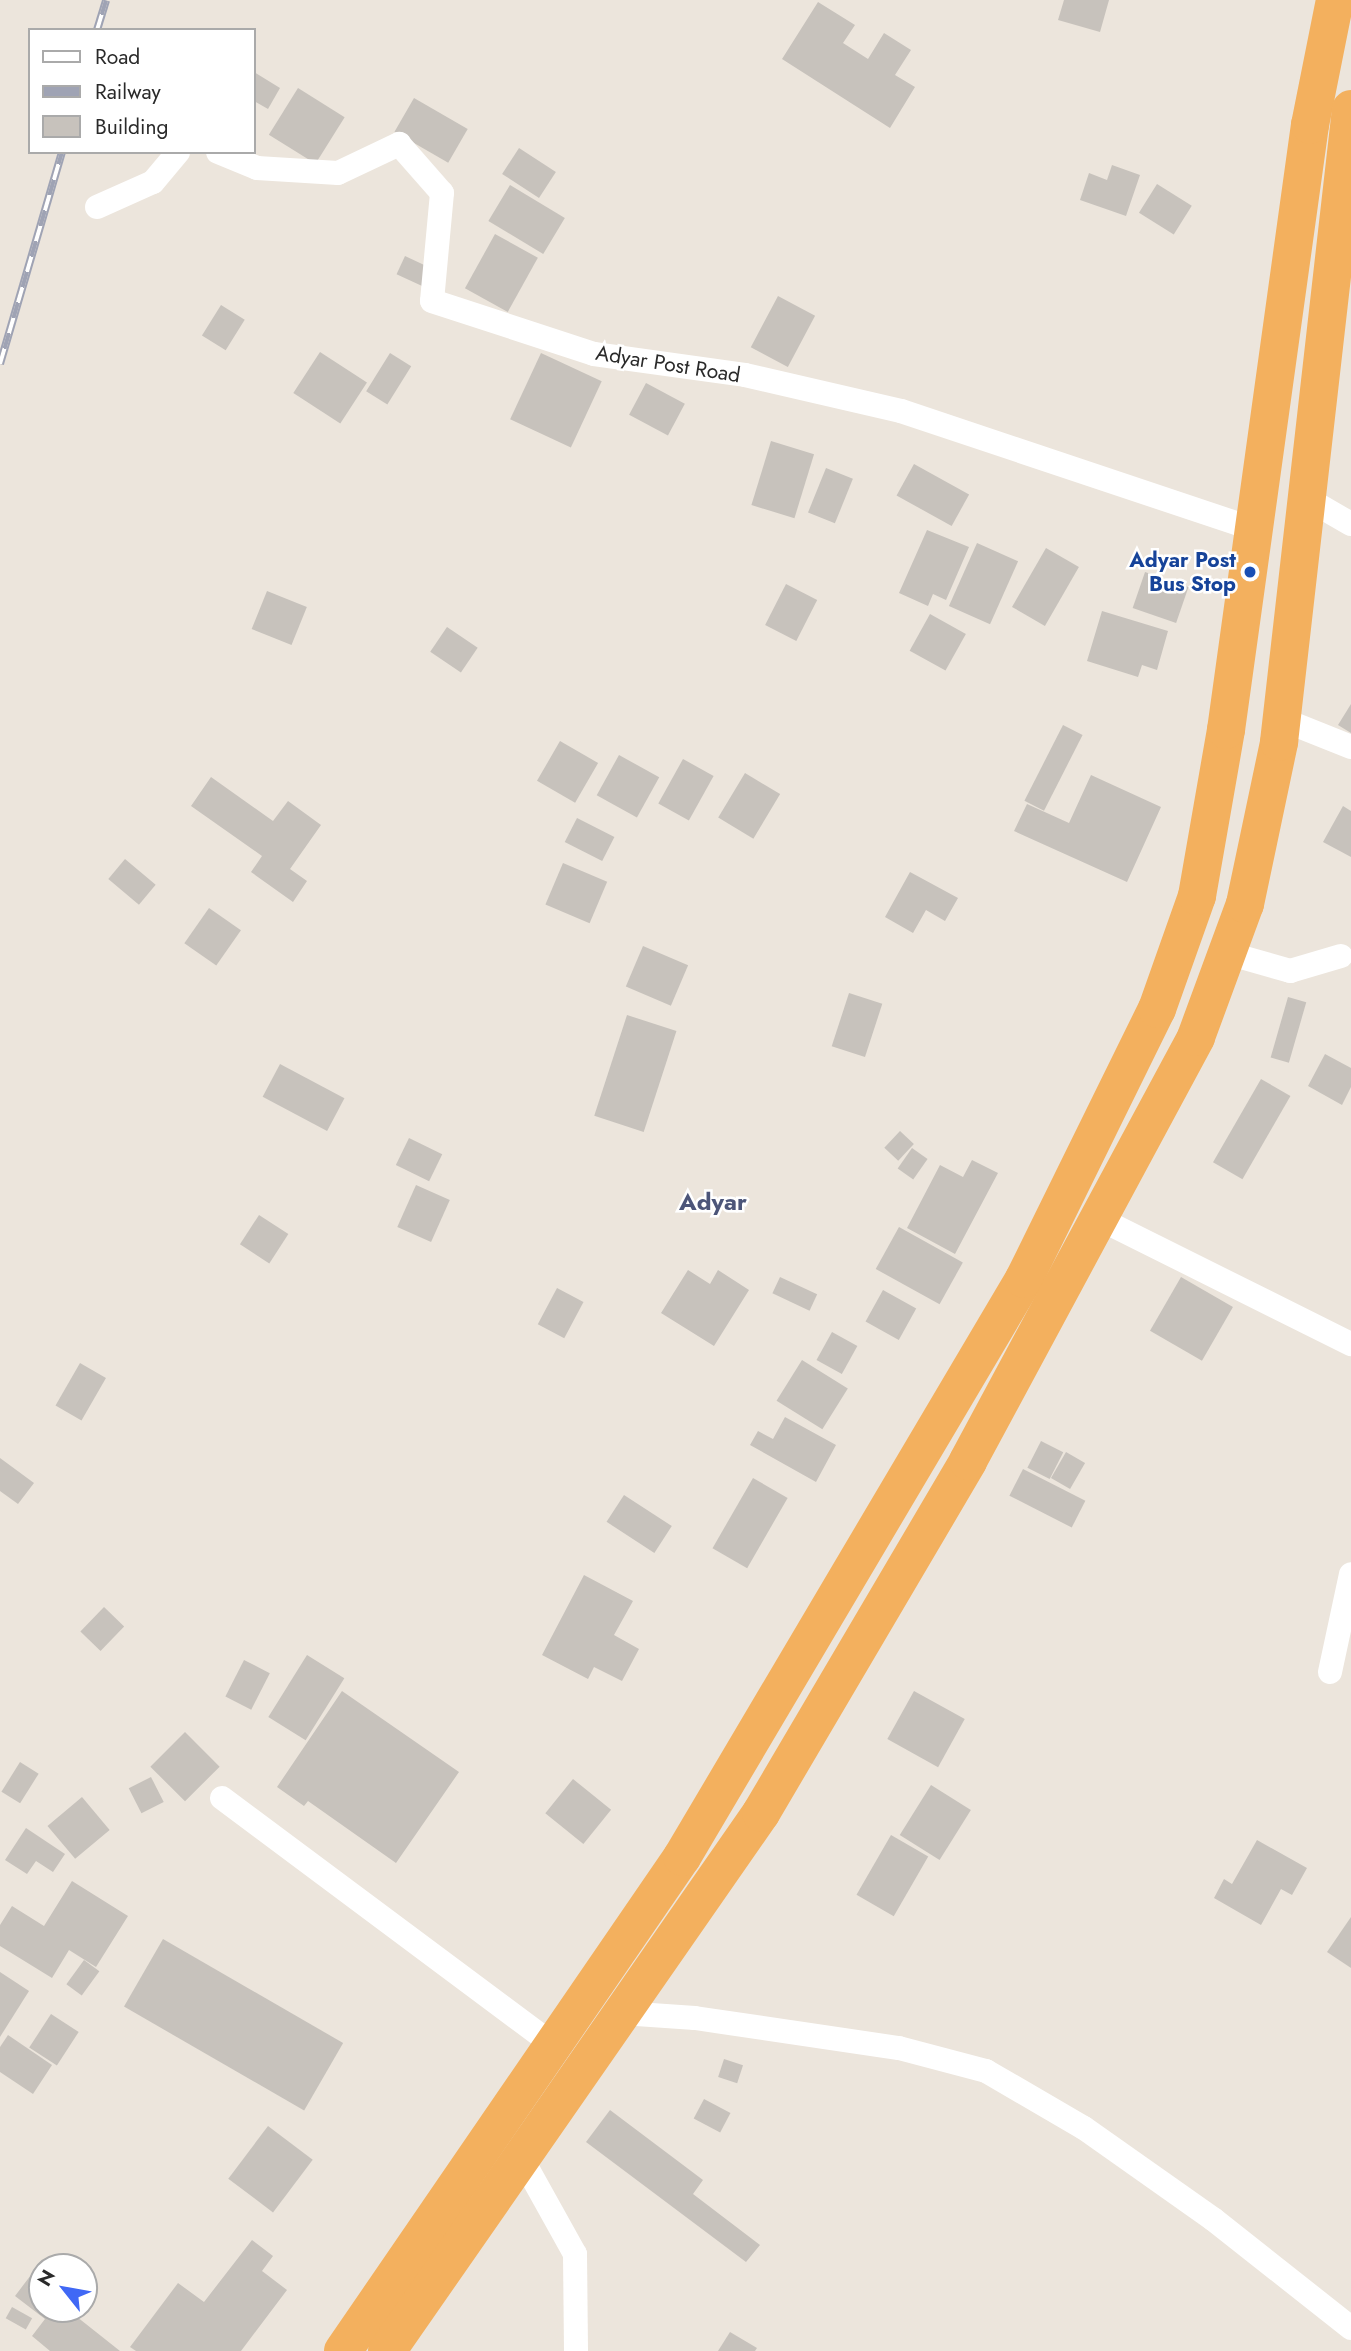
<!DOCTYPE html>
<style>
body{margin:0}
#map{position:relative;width:1351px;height:2351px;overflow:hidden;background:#ece5dc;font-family:Jost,sans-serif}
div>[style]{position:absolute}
.building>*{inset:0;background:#c7c2bc;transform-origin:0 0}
.minor>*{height:24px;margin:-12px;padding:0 12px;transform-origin:12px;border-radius:12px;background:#fff}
.trunk>*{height:38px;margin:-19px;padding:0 19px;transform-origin:19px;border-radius:19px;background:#f3b05e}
.rail>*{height:8px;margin-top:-4px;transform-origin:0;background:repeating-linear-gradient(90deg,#fff 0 16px,#9fa3b4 0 32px);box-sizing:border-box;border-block:2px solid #9fa3b4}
.dots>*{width:19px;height:19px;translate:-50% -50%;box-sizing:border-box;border:4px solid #fff;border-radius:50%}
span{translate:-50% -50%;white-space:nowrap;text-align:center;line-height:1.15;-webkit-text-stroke:5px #fff;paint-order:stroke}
.street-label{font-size:21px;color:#2a2a2a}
.transit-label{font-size:21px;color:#164399;font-weight:700}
.right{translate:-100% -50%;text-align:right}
.quarter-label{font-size:24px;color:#4c5579;font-weight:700}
.legend{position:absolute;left:28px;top:28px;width:228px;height:126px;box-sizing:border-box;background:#fff;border:2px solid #aaa;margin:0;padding:9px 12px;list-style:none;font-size:21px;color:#2a2a2a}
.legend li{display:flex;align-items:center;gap:14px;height:35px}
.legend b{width:35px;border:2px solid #aaa}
.north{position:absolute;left:28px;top:2253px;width:70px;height:70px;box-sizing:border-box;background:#fff;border:2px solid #aaa;border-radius:50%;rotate:301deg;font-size:19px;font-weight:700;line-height:28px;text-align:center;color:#2a2a2a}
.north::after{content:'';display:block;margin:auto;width:24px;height:32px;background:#4068f5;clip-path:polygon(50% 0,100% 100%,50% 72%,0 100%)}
</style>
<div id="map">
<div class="building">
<div style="clip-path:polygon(1064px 0,1109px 0,1100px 32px,1058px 20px)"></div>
<div style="clip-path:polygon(818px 2px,855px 25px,843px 43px,868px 59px,884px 33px,911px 50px,895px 75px,915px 87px,890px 128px,782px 59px)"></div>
<div style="clip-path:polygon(254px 72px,280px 88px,268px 109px,254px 101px)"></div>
<div style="left:298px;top:88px;width:55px;height:55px;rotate:32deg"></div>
<div style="left:414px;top:98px;width:62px;height:39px;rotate:30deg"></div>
<div style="left:519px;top:148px;width:44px;height:31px;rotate:33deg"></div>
<div style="clip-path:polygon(1112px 165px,1140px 175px,1126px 216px,1080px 200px,1089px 173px,1107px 180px)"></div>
<div style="left:1157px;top:184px;width:41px;height:34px;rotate:32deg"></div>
<div style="left:510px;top:185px;width:64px;height:42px;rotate:31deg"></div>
<div style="left:495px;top:234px;width:49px;height:62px;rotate:29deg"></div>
<div style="left:405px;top:256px;width:33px;height:20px;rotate:25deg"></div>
<div style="left:778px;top:296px;width:42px;height:58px;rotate:28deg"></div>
<div style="left:221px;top:305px;width:28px;height:36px;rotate:32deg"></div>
<div style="left:320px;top:352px;width:56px;height:49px;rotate:33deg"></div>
<div style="left:390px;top:353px;width:25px;height:45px;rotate:32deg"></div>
<div style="left:541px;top:353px;width:67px;height:73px;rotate:25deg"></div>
<div style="left:646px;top:383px;width:44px;height:36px;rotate:28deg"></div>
<div style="left:771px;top:441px;width:45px;height:67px;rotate:17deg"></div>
<div style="left:914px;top:464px;width:63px;height:36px;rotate:29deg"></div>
<div style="left:826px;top:468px;width:29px;height:48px;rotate:22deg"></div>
<div style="clip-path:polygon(927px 530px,969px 547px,946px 600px,933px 594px,928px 606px,899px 593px)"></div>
<div style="left:977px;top:543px;width:45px;height:69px;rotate:24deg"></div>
<div style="left:1046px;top:548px;width:38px;height:68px;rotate:30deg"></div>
<div style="left:1145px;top:572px;width:46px;height:38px;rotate:19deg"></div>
<div style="left:786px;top:584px;width:35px;height:46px;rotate:27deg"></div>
<div style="left:267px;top:591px;width:43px;height:41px;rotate:22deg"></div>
<div style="clip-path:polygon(1102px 611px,1168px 631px,1157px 670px,1142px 665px,1138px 677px,1087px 661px)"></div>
<div style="left:930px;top:614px;width:41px;height:42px;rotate:29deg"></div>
<div style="left:447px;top:627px;width:37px;height:30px;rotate:34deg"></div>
<div style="clip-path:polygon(1351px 704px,1351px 733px,1338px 725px)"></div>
<div style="left:1063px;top:725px;width:22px;height:85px;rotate:27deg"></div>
<div style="left:560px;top:741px;width:44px;height:46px;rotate:30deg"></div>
<div style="left:619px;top:755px;width:46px;height:46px;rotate:29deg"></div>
<div style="left:683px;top:759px;width:35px;height:51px;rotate:29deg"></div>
<div style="left:745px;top:773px;width:41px;height:52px;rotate:31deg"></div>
<div style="clip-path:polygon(1091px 775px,1161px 807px,1127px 882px,1014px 831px,1027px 804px,1069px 823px)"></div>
<div style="clip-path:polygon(211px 777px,273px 821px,288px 801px,321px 825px,290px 869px,307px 881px,293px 902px,251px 872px,262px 856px,191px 806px)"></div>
<div style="clip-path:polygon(1343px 806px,1351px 811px,1351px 857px,1323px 842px)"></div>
<div style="left:577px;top:818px;width:42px;height:27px;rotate:27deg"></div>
<div style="left:125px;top:859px;width:40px;height:26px;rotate:40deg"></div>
<div style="left:563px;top:863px;width:48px;height:45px;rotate:23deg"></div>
<div style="clip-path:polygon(910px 872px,958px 898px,945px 921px,926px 910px,913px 933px,885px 917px)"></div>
<div style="left:209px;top:908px;width:39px;height:43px;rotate:35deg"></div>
<div style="left:643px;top:946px;width:49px;height:44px;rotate:23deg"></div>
<div style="left:849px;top:993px;width:35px;height:56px;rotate:18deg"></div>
<div style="left:1288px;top:997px;width:19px;height:63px;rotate:16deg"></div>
<div style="left:627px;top:1015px;width:52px;height:106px;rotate:18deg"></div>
<div style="clip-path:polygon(1325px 1054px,1351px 1068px,1351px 1087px,1342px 1105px,1308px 1086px)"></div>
<div style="left:280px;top:1064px;width:73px;height:37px;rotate:28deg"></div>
<div style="left:1261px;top:1079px;width:34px;height:96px;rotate:30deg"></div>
<div style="left:900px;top:1131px;width:19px;height:23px;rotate:43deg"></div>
<div style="left:409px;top:1138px;width:37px;height:30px;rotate:26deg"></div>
<div style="left:912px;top:1148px;width:19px;height:25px;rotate:35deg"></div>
<div style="clip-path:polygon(972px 1160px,998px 1173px,955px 1254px,907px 1228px,940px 1165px,963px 1177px)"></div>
<div style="left:416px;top:1185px;width:37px;height:46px;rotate:24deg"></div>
<div style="left:259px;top:1215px;width:35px;height:35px;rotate:33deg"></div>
<div style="left:899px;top:1227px;width:73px;height:48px;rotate:29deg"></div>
<div style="clip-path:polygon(688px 1270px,710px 1284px,718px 1270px,749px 1290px,714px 1346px,661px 1313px)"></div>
<div style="left:780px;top:1277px;width:41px;height:18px;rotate:25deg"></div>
<div style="left:1181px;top:1277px;width:60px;height:62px;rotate:30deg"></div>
<div style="left:557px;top:1288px;width:30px;height:41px;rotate:28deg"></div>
<div style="left:883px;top:1290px;width:38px;height:36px;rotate:29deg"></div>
<div style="left:832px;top:1332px;width:29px;height:32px;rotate:29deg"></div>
<div style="left:802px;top:1360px;width:54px;height:48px;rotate:32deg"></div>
<div style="left:80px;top:1363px;width:30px;height:49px;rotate:30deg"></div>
<div style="clip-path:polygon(785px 1417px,836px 1445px,816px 1482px,750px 1445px,758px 1431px,773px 1439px)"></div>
<div style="left:1041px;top:1441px;width:25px;height:30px;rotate:27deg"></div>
<div style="left:1066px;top:1452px;width:22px;height:30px;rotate:30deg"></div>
<div style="clip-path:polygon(0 1458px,34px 1483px,18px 1504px,0 1491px)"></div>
<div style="left:1023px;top:1469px;width:70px;height:30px;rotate:27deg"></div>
<div style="left:753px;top:1478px;width:40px;height:81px;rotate:30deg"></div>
<div style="left:624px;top:1495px;width:57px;height:32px;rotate:33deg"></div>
<div style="clip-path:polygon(584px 1575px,633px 1601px,614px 1635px,639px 1649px,622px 1681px,594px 1667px,588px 1679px,542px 1655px)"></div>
<div style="left:104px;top:1607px;width:28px;height:34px;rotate:44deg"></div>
<div style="left:307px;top:1655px;width:44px;height:73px;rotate:32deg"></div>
<div style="left:244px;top:1660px;width:29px;height:41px;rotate:27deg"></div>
<div style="clip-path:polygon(342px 1691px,459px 1772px,396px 1863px,308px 1801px,304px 1806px,277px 1787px)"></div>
<div style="left:914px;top:1691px;width:58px;height:55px;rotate:29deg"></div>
<div style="left:185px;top:1732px;width:49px;height:49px;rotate:45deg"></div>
<div style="left:20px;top:1762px;width:22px;height:35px;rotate:32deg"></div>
<div style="left:151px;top:1777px;width:28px;height:25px;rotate:63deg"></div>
<div style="left:573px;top:1779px;width:49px;height:44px;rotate:39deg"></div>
<div style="left:931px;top:1785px;width:47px;height:59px;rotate:32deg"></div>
<div style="left:82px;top:1797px;width:43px;height:45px;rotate:50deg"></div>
<div style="clip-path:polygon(26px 1828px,65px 1854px,53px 1872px,36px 1861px,27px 1874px,5px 1860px)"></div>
<div style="left:891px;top:1835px;width:43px;height:69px;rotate:30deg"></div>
<div style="clip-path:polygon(1257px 1840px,1307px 1868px,1292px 1895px,1281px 1889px,1261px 1925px,1214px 1898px,1224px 1879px,1232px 1884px)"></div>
<div style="clip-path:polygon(72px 1881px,128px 1916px,96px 1967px,69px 1950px,52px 1978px,0 1946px,0 1925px,12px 1906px,44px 1926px)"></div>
<div style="clip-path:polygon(1351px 1917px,1351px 1968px,1327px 1952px)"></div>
<div style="left:163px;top:1939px;width:208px;height:78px;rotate:30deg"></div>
<div style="left:84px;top:1960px;width:19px;height:30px;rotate:36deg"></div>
<div style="clip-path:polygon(0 1972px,29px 1991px,0 2037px)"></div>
<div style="left:51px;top:2014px;width:33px;height:40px;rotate:33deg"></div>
<div style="clip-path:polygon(8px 2035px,52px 2065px,33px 2094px,0 2072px,0 2047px)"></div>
<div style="left:724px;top:2059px;width:20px;height:19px;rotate:18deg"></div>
<div style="left:704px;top:2099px;width:30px;height:22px;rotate:28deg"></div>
<div style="clip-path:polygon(610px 2110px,703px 2180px,693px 2194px,760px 2245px,746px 2262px,586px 2142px)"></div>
<div style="left:268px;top:2126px;width:56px;height:66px;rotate:37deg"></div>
<div style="clip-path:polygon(252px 2240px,273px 2256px,262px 2271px,287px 2290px,241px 2351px,136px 2351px,130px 2347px,178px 2283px,204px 2302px)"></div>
<div style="clip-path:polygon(40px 2263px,46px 2267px,42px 2267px,42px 2309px,67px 2309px,120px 2351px,50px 2351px,32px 2336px,45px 2319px,15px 2296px)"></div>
<div style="left:12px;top:2307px;width:23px;height:13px;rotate:29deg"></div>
<div style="clip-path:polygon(730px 2332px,757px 2348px,755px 2351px,718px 2351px)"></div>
</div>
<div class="minor">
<div style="left:218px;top:152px;width:42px;rotate:22.3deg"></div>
<div style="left:257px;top:168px;width:81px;rotate:3.5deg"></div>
<div style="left:338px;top:173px;width:68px;rotate:-25.4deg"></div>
<div style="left:399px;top:144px;width:65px;rotate:48.7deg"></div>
<div style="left:442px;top:193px;width:108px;rotate:95.3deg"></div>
<div style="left:432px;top:301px;width:170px;rotate:18.1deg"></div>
<div style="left:594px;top:354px;width:152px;rotate:7.9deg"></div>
<div style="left:745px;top:375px;width:160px;rotate:13deg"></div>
<div style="left:901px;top:411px;width:371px;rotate:18.5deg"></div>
<div style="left:97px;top:207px;width:61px;rotate:-24.1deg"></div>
<div style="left:153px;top:182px;width:39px;rotate:-50deg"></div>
<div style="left:1306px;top:498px;width:52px;rotate:30deg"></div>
<div style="left:1281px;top:719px;width:75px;rotate:21.8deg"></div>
<div style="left:1227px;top:953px;width:66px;rotate:15.9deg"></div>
<div style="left:1290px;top:971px;width:53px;rotate:-16.4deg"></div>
<div style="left:1098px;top:1218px;width:283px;rotate:26.5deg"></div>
<div style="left:1330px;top:1672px;width:100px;rotate:-77.9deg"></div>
<div style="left:222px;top:1798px;width:413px;rotate:36.7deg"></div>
<div style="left:622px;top:2013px;width:73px;rotate:3.9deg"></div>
<div style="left:695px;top:2018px;width:206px;rotate:8.4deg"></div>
<div style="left:899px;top:2048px;width:90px;rotate:14.8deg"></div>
<div style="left:986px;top:2071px;width:113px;rotate:30.2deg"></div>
<div style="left:1084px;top:2128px;width:158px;rotate:35.2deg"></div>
<div style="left:1213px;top:2219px;width:176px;rotate:38.3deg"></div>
<div style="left:521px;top:2157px;width:111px;rotate:60.9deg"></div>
<div style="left:575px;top:2254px;width:97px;rotate:89.4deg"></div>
</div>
<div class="trunk">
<div style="left:343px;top:2351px;width:599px;rotate:-55.54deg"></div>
<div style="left:682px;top:1857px;width:672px;rotate:-59.39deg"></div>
<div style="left:1024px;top:1279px;width:301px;rotate:-63.8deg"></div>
<div style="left:1157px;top:1009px;width:120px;rotate:-70.5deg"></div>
<div style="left:1197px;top:896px;width:169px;rotate:-80.1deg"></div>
<div style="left:1226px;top:730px;width:611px;rotate:-82.1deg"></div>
<div style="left:1310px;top:125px;width:127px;rotate:-78.7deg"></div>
<div style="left:387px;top:2351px;width:655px;rotate:-55.19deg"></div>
<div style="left:761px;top:1813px;width:408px;rotate:-59.5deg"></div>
<div style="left:968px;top:1461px;width:481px;rotate:-61.7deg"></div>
<div style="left:1196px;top:1037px;width:142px;rotate:-69.8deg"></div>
<div style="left:1245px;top:904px;width:166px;rotate:-78.1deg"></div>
<div style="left:1279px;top:742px;width:637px;rotate:-83.51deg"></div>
</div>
<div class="rail">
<div style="left:97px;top:30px;width:31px;rotate:-73deg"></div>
<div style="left:0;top:364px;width:221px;rotate:-73.7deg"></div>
</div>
<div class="dots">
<div style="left:1250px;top:572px;background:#1a4fb4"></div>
</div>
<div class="street-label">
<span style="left:668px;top:364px;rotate:9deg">Adyar Post Road</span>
</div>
<div class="transit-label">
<span class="right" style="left:1236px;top:572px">Adyar Post<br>Bus Stop</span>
</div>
<div class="quarter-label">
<span style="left:713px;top:1202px">Adyar</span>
</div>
<ul class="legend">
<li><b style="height:9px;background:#fff"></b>Road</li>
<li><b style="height:9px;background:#9fa3b4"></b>Railway</li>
<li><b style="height:19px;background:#c7c2bc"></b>Building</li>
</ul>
<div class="north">N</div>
</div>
